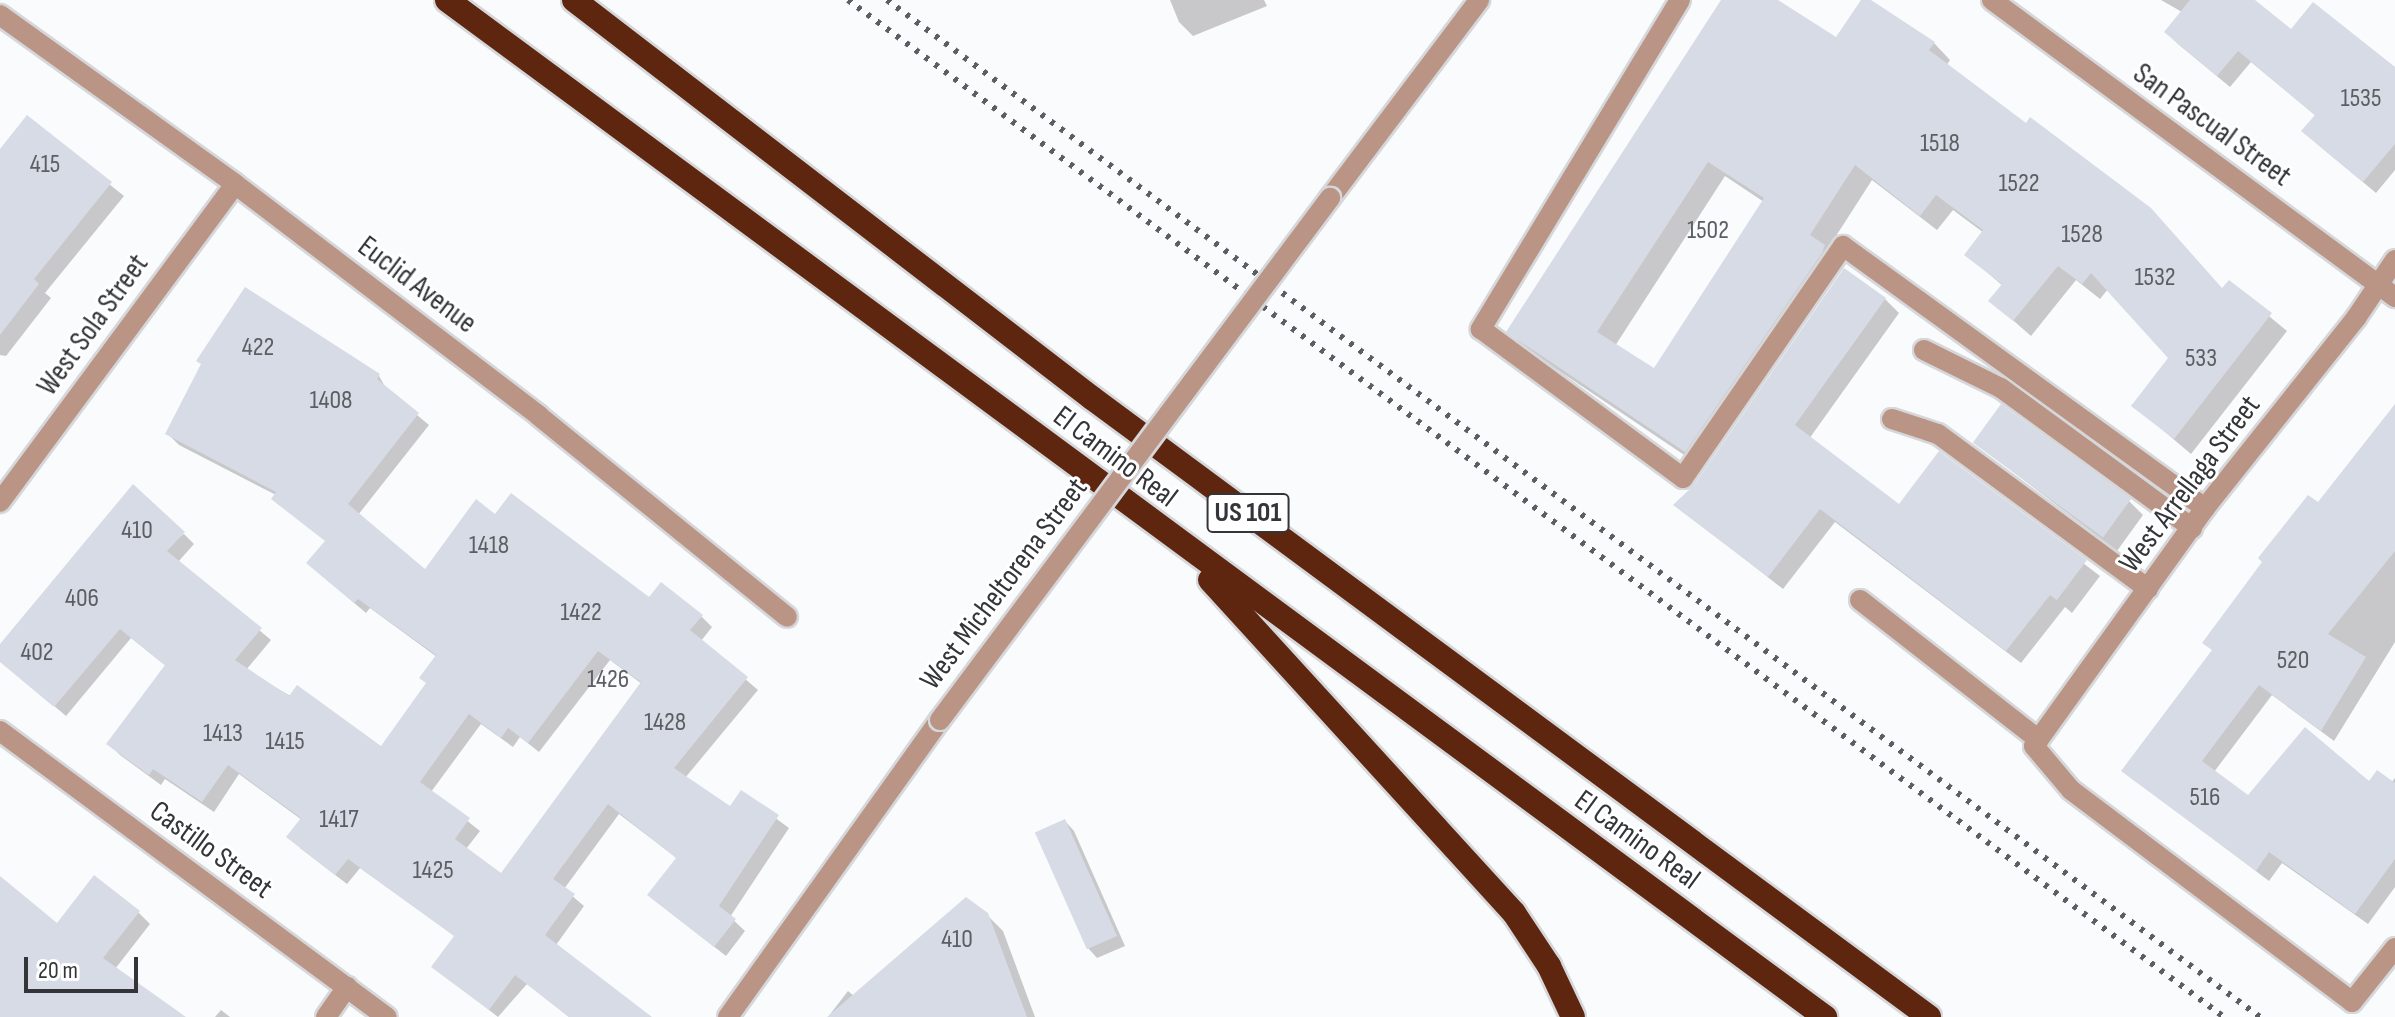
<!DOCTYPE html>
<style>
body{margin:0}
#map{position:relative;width:2395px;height:1017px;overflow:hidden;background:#fafbfd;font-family:"Sofia Sans Condensed",sans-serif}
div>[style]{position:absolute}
.shadow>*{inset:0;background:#0003}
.building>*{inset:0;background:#d6dbe5;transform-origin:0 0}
.roads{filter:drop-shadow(2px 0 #d6d7da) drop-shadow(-2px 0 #d6d7da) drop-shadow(0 2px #d6d7da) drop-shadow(0 -2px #d6d7da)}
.minor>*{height:20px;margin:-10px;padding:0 10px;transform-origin:10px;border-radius:10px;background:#ba9586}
.highway>*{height:24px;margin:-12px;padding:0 12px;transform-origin:12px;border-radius:12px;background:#5e260f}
.rail>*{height:6px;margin-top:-3px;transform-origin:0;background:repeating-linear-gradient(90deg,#5d5e61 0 4px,transparent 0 12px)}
.bridges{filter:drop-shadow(2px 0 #d6d7da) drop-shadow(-2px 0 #d6d7da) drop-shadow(0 2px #d6d7da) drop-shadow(0 -2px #d6d7da)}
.minor-bridge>*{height:20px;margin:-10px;padding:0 10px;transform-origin:10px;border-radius:10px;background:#ba9586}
span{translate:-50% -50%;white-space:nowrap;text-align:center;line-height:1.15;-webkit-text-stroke:6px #fff;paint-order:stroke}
.number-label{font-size:26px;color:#5c5e63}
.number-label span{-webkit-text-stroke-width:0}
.shield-label span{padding:2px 6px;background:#fff;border:2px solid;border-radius:6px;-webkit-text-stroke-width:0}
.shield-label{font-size:28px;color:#333538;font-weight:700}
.street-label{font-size:30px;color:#333538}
.scale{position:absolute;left:24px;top:957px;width:114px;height:36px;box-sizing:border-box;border:4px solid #333538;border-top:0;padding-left:10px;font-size:24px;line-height:28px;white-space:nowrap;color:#333538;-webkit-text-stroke:6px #fff;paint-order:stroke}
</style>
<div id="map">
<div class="shadow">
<div style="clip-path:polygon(1170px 0,1264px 0,1267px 6px,1193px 36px,1179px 22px)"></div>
<div style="clip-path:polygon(evenodd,1723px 0,1775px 0,1837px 40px,1867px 0,1934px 43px,1950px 60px,1946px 66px,2223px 290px,2229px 283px,2287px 331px,2191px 454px,2133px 405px,2170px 358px,2108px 289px,2100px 299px,2076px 280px,2031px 336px,1991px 301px,2003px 286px,1967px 255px,1984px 233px,1953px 210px,1937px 230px,1872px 180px,1827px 250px,1840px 263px,1702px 467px,1525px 348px,1509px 331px,1723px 0,1725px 176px,1764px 202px,1654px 371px,1615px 346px,1725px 176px)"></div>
<div style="clip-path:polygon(2161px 0,2252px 0,2291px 32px,2395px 71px,2395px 170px,2376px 193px,2316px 143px,2316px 116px,2251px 62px,2230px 87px,2178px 44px,2166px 32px,2182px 12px)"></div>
<div style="clip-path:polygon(27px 118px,124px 196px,45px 293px,51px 298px,6px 356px,0 355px,0 152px)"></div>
<div style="clip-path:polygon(1885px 299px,1899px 313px,1809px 439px,1899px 507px,1939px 453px,2100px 576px,2072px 613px,2065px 607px,2021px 663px,1835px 522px,1783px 589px,1676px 505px)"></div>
<div style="clip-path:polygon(evenodd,379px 376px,387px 390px,429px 425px,358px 515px,425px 572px,496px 517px,650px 600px,701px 616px,712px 627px,701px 641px,758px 690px,685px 778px,730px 808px,741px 793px,789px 828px,730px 917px,745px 931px,726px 956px,661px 905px,678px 859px,619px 814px,564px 889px,584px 906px,556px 945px,646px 1017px,569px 1017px,527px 984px,498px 1017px,434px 967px,456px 937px,360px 868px,347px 884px,300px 848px,302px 820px,239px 774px,214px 812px,165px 779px,161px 785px,120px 755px,109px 744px,166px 666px,131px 638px,66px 716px,0 660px,0 647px,184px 534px,194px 544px,178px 562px,271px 640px,246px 670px,381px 749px,428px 684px,437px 657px,370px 608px,366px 613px,320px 574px,327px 542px,276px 495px,179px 445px,168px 434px,379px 376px,610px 660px,642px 684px,502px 876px,466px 849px,480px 831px,431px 792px,481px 724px,513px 747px,520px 737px,539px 752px,610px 660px)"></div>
<div style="clip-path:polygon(2395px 407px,2395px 642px,2334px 741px,2272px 695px,2214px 772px,2249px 797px,2391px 783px,2395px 778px,2395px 887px,2368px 924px,2282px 863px,2269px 881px,2124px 771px)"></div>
<div style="clip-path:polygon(1975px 443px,2129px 501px,2143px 515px,2117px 551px)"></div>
<div style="clip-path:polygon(1065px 821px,1074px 831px,1125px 946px,1097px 958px,1088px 948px)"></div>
<div style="clip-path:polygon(0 879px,57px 926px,138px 912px,150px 924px,115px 969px,183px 1017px,0 1017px)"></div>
<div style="clip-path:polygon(987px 915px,1003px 931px,1035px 1017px,828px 1017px,848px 991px,854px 996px)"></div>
<div style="clip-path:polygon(221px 1010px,230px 1017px,215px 1017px)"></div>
</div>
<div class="building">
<div style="clip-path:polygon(evenodd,1721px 0,1778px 0,1836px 37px,1861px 0,1871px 0,1935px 42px,1929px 50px,2026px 123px,2030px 117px,2151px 208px,2222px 288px,2229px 280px,2272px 313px,2174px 439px,2131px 406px,2168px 358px,2091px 273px,2082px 284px,2058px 266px,2013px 321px,1988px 301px,2002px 284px,1964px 255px,1983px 230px,1936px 195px,1920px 216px,1855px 165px,1810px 235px,1825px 245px,1822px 253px,1685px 452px,1506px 332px,1721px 0,1708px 162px,1764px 198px,1654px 368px,1597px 332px,1708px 162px)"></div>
<div style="clip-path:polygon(2190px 0,2255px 0,2291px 29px,2313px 2px,2395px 67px,2395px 144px,2363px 182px,2301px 131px,2315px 115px,2238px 51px,2217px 76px,2164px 32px)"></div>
<div style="clip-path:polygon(27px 115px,112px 182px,34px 279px,39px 284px,0 335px,0 149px)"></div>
<div style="clip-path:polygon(1844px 268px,1886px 298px,1795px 425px,1899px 504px,1939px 451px,2087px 560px,2057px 600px,2050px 595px,2006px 651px,1820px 509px,1768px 577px,1673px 505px,1694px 485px)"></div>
<div style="clip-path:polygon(evenodd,245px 287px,380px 374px,377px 379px,419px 413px,348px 504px,425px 569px,476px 499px,495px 514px,511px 493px,649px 597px,661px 582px,703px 615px,690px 630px,748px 677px,674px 768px,730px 806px,741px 790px,779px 815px,719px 906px,736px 919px,714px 947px,647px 895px,676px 858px,608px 804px,553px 879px,575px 894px,545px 935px,652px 1017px,569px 1017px,515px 975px,489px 1010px,431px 967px,454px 936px,348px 859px,335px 875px,286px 837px,301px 818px,228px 765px,202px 802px,153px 769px,149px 775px,106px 744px,165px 665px,120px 629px,54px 707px,0 662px,0 644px,133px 484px,185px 532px,167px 551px,262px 628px,235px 660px,289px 696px,297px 685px,381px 746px,426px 683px,419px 678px,436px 655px,358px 599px,354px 603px,306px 563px,325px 541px,271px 499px,276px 492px,165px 434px,201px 364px,196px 361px,245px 287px,598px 651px,641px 682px,501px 873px,455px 839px,470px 818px,420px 782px,469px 714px,501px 738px,508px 728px,528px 743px,598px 651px)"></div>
<div style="left:2001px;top:404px;width:161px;height:48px;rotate:36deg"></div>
<div style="clip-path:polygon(2395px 404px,2395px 551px,2328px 634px,2366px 657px,2321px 731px,2259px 685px,2202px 761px,2248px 795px,2305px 727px,2369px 781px,2377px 770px,2395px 783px,2395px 859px,2355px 914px,2269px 852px,2256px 871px,2121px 771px,2212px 650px,2202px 643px,2262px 562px,2258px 558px,2308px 495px,2318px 502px)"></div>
<div style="left:1065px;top:819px;width:128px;height:33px;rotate:66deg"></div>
<div style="clip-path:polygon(94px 875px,140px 911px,103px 958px,186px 1017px,0 1017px,0 876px,57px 923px)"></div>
<div style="clip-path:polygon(966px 897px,988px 913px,1027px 1017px,827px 1017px)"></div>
</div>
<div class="roads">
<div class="minor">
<div style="left:1680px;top:0;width:385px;rotate:121.2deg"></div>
<div style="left:1481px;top:329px;width:251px;rotate:36.4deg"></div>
<div style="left:1683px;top:478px;width:282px;rotate:-55.4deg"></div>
<div style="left:1843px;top:246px;width:447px;rotate:35.9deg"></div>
<div style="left:1992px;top:0;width:501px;rotate:36.39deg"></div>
<div style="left:0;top:15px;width:289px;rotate:35.7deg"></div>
<div style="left:235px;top:184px;width:382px;rotate:37.3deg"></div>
<div style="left:539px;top:416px;width:319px;rotate:39deg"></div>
<div style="left:1330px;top:198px;width:248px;rotate:-53deg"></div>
<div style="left:2395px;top:260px;width:70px;rotate:123.9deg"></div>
<div style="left:2356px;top:318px;width:243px;rotate:128.5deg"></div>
<div style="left:2205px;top:508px;width:293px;rotate:125.7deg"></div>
<div style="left:2034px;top:746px;width:57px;rotate:49.9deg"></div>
<div style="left:2071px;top:790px;width:352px;rotate:37deg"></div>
<div style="left:2352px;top:1002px;width:69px;rotate:-51.5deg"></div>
<div style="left:1924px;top:350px;width:86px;rotate:26.3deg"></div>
<div style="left:2001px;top:388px;width:237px;rotate:36.2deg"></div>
<div style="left:1892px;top:419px;width:48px;rotate:18.1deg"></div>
<div style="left:1938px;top:434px;width:261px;rotate:36.4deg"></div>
<div style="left:0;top:502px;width:395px;rotate:-53.5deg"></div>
<div style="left:1860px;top:600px;width:227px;rotate:38deg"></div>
<div style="left:0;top:731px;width:481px;rotate:36.5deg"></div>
<div style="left:326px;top:1017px;width:37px;rotate:-55deg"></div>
<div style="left:728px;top:1017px;width:365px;rotate:-54.5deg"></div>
</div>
<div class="highway">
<div style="left:447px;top:0;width:1713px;rotate:36.43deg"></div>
<div style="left:574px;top:0;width:653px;rotate:37.54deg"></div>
<div style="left:1092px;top:398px;width:1041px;rotate:36.48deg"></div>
<div style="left:1210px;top:580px;width:451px;rotate:47.6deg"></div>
<div style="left:1514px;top:913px;width:64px;rotate:56.6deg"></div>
<div style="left:1549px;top:966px;width:56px;rotate:64.8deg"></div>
</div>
</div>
<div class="rail">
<div style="left:848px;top:0;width:1711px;rotate:36.47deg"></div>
<div style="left:887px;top:0;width:1709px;rotate:36.53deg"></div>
</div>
<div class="bridges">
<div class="minor-bridge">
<div style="left:940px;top:720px;width:652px;rotate:-53.24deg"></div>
</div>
</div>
<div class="number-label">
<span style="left:2361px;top:99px">1535</span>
<span style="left:1940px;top:144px">1518</span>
<span style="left:45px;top:165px">415</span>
<span style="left:2019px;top:184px">1522</span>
<span style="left:1708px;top:231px">1502</span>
<span style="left:2082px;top:235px">1528</span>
<span style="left:2155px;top:278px">1532</span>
<span style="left:258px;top:348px">422</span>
<span style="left:2201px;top:359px">533</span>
<span style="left:331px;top:401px">1408</span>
<span style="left:137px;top:531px">410</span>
<span style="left:489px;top:546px">1418</span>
<span style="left:82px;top:599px">406</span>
<span style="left:581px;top:613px">1422</span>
<span style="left:37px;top:653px">402</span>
<span style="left:2293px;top:661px">520</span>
<span style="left:608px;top:680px">1426</span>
<span style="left:665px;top:723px">1428</span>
<span style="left:223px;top:734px">1413</span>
<span style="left:285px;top:742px">1415</span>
<span style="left:2205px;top:798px">516</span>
<span style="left:339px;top:820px">1417</span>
<span style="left:433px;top:871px">1425</span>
<span style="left:957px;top:940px">410</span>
</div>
<div class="shield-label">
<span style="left:1248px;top:513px">US 101</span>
</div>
<div class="street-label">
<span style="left:2212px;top:125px;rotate:36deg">San Pascual Street</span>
<span style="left:417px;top:285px;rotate:37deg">Euclid Avenue</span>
<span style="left:93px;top:325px;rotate:-54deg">West Sola Street</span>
<span style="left:1115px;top:457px;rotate:37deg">El Camino Real</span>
<span style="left:2190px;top:484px;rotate:-53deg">West Arrellaga Street</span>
<span style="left:1004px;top:584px;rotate:-53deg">West Micheltorena Street</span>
<span style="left:1637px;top:840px;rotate:36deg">El Camino Real</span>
<span style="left:211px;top:850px;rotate:36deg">Castillo Street</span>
</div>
<div class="scale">20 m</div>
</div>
